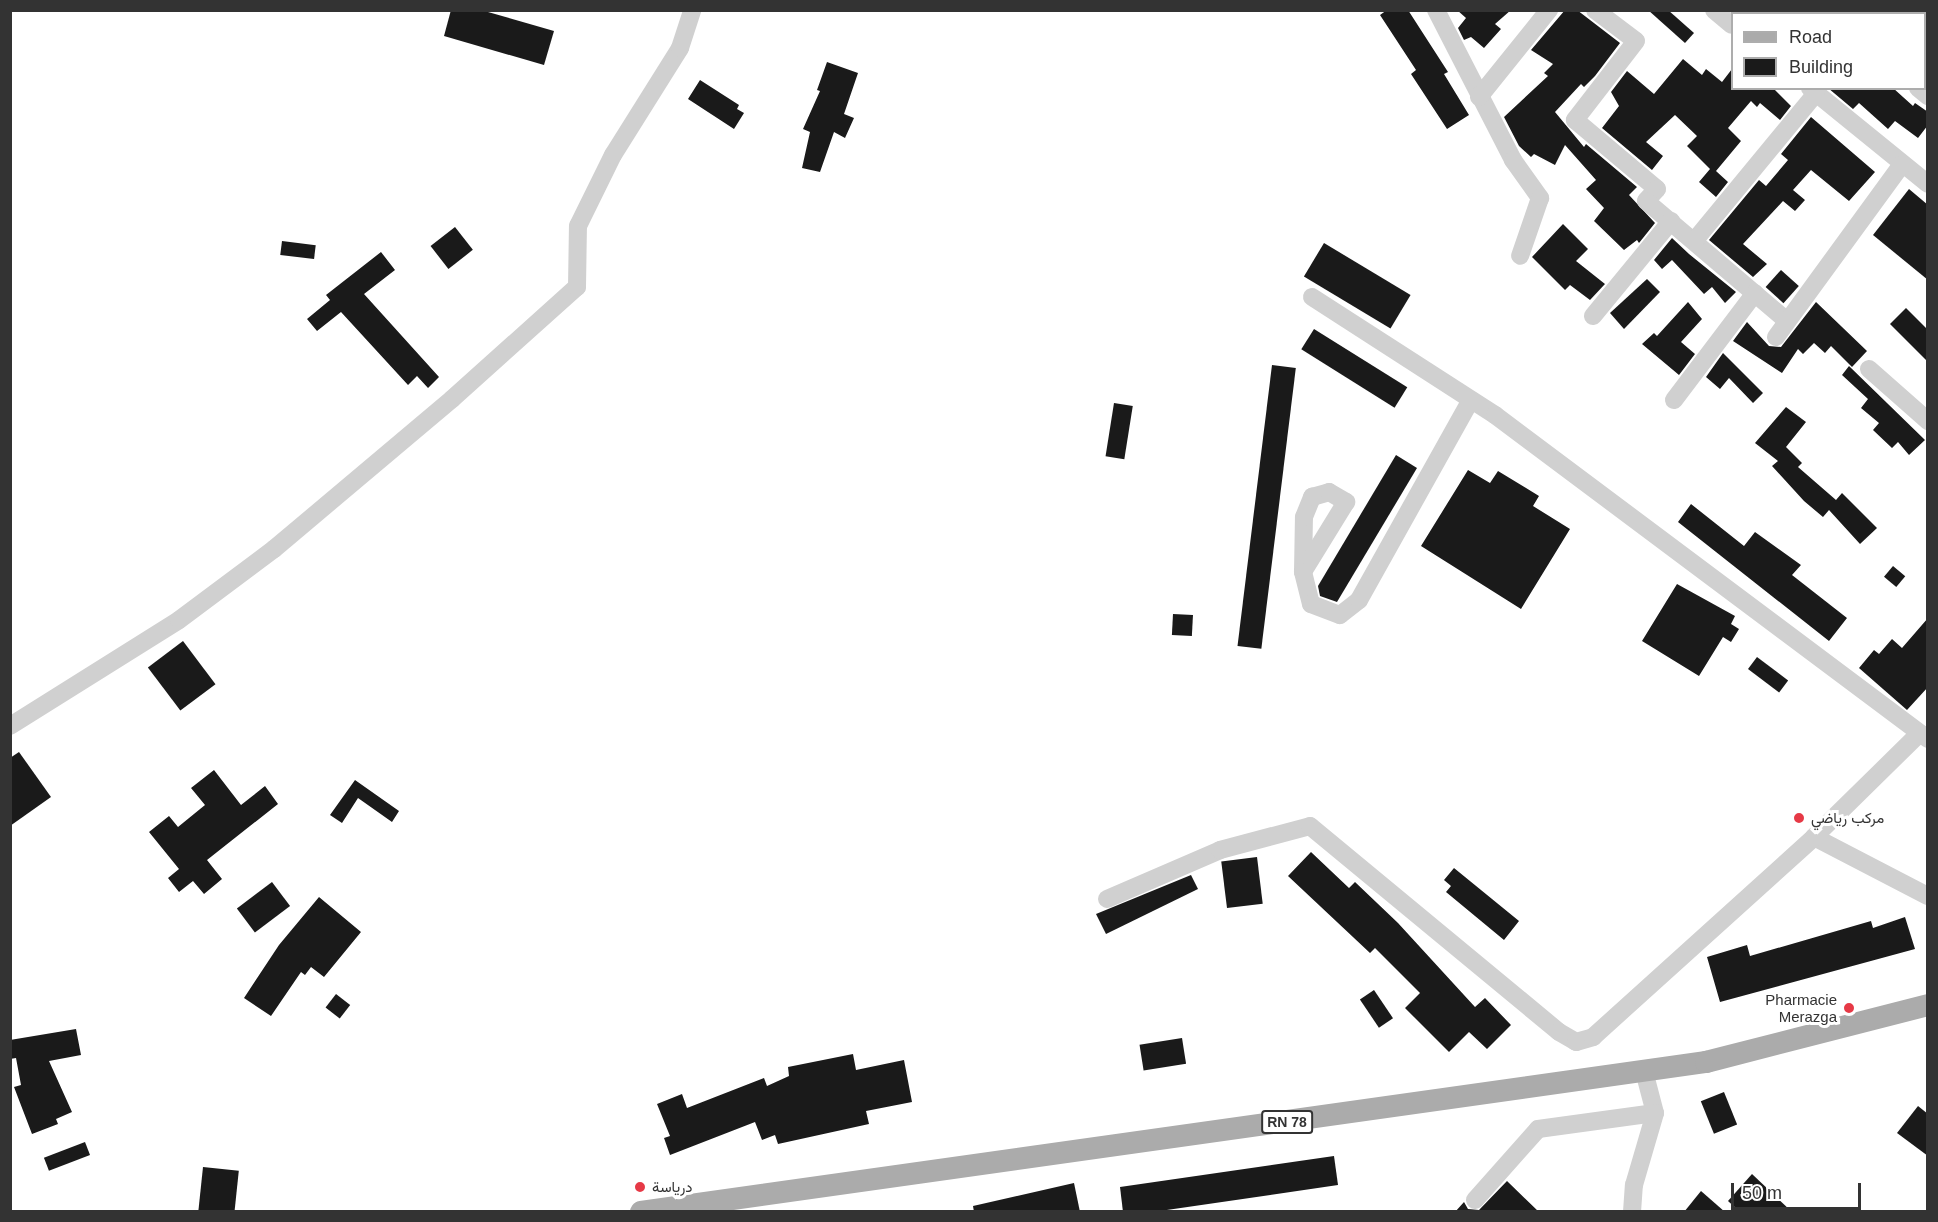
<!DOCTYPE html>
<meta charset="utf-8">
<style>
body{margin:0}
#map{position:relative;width:1938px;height:1222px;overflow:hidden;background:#fff;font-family:Arial,Vazirmatn,sans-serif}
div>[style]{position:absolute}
.building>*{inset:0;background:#1a1a1a;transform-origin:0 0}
.minor>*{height:18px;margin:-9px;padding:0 9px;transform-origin:9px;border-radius:9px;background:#d0d0d0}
.major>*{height:22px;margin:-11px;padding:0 11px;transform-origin:11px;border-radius:11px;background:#ababab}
.dots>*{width:16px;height:16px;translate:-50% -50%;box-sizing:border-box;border:3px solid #fff;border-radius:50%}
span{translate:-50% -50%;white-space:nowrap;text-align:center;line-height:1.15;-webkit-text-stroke:6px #fff;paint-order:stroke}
.shield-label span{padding:2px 4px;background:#fff;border:2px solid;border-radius:4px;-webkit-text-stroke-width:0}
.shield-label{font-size:14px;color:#333;font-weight:700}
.poi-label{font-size:15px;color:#333}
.left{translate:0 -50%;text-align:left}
.right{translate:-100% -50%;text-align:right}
.frame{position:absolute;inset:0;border:12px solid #333;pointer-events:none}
.legend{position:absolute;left:1731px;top:12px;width:195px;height:78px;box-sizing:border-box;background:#fff;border:2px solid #adadad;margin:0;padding:8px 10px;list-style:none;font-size:18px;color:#333}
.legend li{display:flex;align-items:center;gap:12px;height:30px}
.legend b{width:30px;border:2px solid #adadad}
.scale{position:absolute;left:1731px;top:1183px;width:130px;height:27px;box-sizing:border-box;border:3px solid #333;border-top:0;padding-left:8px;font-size:18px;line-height:21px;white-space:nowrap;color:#333;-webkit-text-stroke:4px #fff;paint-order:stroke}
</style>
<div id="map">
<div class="building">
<div style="clip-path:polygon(451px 10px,481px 10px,554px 31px,544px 65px,444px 36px)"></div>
<div style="clip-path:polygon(1387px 10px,1408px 10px,1448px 72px,1444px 74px,1469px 115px,1447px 129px,1411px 74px,1416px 70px,1380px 15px)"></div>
<div style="clip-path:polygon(1457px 10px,1511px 10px,1495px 24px,1501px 29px,1484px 48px,1471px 37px,1464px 40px,1458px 28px,1466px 18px)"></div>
<div style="clip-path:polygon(1565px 10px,1577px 10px,1620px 43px,1595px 76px,1584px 87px,1581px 84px,1555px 112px,1584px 147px,1586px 144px,1637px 187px,1629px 195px,1655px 223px,1639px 243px,1637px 240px,1624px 250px,1594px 221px,1604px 208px,1586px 189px,1596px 180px,1565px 145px,1555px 165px,1534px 154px,1531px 157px,1519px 146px,1504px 117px,1548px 76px,1544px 73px,1553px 64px,1531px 50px)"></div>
<div style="clip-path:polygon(1648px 10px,1668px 10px,1694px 33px,1685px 43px)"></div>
<div style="clip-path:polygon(1683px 59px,1702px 75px,1706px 69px,1722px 82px,1732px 69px,1732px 88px,1773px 88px,1791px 106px,1780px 120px,1760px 103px,1757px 107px,1751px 101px,1728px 128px,1741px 141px,1716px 171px,1728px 182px,1716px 197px,1699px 182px,1710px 169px,1687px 146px,1697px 136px,1675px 115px,1646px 142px,1663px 156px,1652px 170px,1602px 128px,1619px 106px,1611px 92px,1627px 71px,1654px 94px)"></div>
<div style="clip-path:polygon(827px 62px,858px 73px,844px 114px,854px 118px,845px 138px,834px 132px,820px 172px,802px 168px,810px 132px,803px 129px,820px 91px,817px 90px)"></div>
<div style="clip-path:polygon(700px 80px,739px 105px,737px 109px,744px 113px,734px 129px,688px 99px)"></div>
<div style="clip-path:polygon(1828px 88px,1893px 88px,1913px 106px,1915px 103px,1928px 112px,1928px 125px,1918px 138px,1895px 121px,1888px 129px,1859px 103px,1853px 109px)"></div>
<div style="clip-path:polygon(1811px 117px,1875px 172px,1849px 201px,1811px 170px,1793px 190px,1805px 200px,1795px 211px,1783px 201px,1743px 244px,1767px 264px,1753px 277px,1709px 240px,1759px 180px,1766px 186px,1788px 160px,1781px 154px)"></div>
<div style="clip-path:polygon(1909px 189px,1928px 205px,1928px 280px,1873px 235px)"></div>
<div style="clip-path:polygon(1563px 224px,1588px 249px,1576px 261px,1605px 284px,1590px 300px,1570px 285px,1565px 290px,1532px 257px)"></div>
<div style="left:455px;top:227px;width:29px;height:31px;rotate:52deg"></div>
<div style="clip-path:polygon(1672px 238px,1689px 254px,1736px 292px,1725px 303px,1712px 287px,1704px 294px,1672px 260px,1662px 269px,1654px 260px)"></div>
<div style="left:282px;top:241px;width:34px;height:14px;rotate:7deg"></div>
<div style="left:1324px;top:243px;width:101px;height:39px;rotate:31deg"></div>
<div style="clip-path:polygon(381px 252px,395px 270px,364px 294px,439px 377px,428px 388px,417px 376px,408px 385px,341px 312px,317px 331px,307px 319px,330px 300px,326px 295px)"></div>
<div style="left:1781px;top:270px;width:24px;height:23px;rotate:42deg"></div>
<div style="clip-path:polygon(1647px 279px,1660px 292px,1624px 329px,1610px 313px)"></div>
<div style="clip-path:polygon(1688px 302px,1702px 319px,1681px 342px,1695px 354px,1679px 375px,1642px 344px,1654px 333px,1657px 336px)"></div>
<div style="clip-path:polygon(1816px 302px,1867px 351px,1852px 367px,1831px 346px,1825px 353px,1814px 343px,1803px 354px,1798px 349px,1782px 373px,1733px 341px,1747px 322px,1769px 346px,1781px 347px)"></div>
<div style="clip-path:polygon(1906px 308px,1928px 330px,1928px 362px,1890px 324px)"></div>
<div style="left:1314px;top:329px;width:110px;height:24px;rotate:32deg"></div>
<div style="clip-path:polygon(1723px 353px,1763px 393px,1753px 403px,1729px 378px,1720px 389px,1706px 377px)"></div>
<div style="left:1272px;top:365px;width:24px;height:283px;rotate:7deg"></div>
<div style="clip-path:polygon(1849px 366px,1925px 440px,1909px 455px,1898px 442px,1892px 448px,1873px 430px,1879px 423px,1861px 408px,1868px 399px,1842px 375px)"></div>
<div style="left:1114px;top:403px;width:19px;height:54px;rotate:9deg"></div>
<div style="clip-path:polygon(1786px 407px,1806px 422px,1786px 447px,1802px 463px,1798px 467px,1836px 500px,1842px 493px,1877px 528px,1860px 544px,1829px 510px,1823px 517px,1804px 501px,1772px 466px,1778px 461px,1755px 443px)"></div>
<div style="clip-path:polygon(1396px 455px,1417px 468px,1337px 602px,1320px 596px,1318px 586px)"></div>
<div style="clip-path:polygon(1468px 470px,1490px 483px,1498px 471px,1539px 496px,1533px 506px,1570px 529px,1521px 609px,1421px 546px)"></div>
<div style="clip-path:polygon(1691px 504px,1744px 546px,1755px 532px,1801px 565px,1792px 575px,1847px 618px,1829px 641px,1678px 522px)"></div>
<div style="left:1893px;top:566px;width:16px;height:14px;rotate:40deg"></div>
<div style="clip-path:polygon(1677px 584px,1735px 616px,1731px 624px,1739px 629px,1731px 642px,1723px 637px,1699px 676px,1642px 641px)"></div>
<div style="left:1173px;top:614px;width:20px;height:21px;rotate:3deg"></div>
<div style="clip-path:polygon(1928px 618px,1928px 687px,1907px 710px,1859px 668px,1874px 650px,1879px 654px,1892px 639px,1902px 648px)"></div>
<div style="left:183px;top:641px;width:54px;height:44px;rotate:53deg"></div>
<div style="left:1757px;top:657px;width:39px;height:15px;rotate:37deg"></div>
<div style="clip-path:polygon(19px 752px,51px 797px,10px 826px,10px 758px)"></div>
<div style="clip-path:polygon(214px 770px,241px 805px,265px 786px,278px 804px,207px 860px,222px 879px,204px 894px,193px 881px,179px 892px,168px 878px,179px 869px,149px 832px,169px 816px,178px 827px,205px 805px,191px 788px)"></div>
<div style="clip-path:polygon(355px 780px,399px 811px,392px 822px,358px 798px,342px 823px,330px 815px)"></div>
<div style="clip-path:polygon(1311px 852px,1349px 888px,1355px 882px,1398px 923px,1475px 1007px,1485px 998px,1511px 1025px,1487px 1049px,1469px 1032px,1449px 1052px,1405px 1008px,1420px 993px,1375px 948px,1370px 953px,1288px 876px)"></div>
<div style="left:1257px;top:857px;width:47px;height:36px;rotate:83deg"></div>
<div style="clip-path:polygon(1454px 868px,1519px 921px,1504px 940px,1446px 892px,1451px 886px,1444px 880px)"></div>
<div style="clip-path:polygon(1191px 875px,1198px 889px,1106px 934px,1096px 914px)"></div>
<div style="left:272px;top:882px;width:30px;height:44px;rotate:53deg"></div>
<div style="clip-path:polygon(319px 897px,361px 932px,324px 977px,311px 967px,305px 975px,301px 972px,271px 1016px,244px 998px,279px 945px)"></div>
<div style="clip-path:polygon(1905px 917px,1915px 949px,1720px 1002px,1707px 957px,1747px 945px,1750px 956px,1871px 921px,1873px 928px)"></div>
<div style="left:1374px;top:990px;width:34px;height:17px;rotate:56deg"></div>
<div style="left:336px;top:994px;width:18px;height:17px;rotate:38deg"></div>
<div style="clip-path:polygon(76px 1029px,81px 1055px,49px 1061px,72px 1112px,56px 1119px,58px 1124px,32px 1134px,14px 1087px,21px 1085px,16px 1058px,10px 1059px,10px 1040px)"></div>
<div style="left:1182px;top:1038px;width:26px;height:43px;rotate:81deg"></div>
<div style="clip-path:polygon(853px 1054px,856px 1070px,904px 1060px,912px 1102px,866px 1111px,869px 1124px,778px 1144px,775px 1135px,762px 1140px,755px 1122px,670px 1155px,664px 1138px,670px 1136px,657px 1104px,682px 1094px,687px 1108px,764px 1078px,767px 1086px,789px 1076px,788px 1067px)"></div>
<div style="left:1724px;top:1092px;width:35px;height:25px;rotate:68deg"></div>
<div style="clip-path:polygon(1918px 1106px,1928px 1114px,1928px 1156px,1897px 1133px)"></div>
<div style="left:85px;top:1142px;width:14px;height:44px;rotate:69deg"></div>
<div style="clip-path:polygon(1334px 1156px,1338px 1185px,1153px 1212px,1123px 1212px,1120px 1187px)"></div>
<div style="left:203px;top:1167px;width:36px;height:45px;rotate:6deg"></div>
<div style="clip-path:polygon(1752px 1174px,1792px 1212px,1740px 1212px,1728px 1201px)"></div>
<div style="clip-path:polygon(1507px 1181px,1539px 1212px,1455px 1212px,1464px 1202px,1468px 1209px,1479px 1210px)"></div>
<div style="clip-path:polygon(1074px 1183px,1080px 1212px,974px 1212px,973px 1206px)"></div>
<div style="clip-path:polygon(1701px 1191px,1725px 1212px,1684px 1212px)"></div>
</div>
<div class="minor">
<div style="left:1436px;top:10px;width:169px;rotate:62.8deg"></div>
<div style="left:1513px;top:160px;width:47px;rotate:54.6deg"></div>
<div style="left:1540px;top:198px;width:61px;rotate:109deg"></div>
<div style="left:1595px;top:10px;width:51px;rotate:37.1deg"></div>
<div style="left:1636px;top:41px;width:100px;rotate:127.7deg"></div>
<div style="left:1575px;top:120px;width:107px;rotate:40.1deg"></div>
<div style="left:1657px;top:189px;width:16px;rotate:133deg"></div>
<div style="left:1646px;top:201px;width:185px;rotate:40.4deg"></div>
<div style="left:1714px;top:10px;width:23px;rotate:40deg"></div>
<div style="left:1855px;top:14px;width:4px;rotate:-63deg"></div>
<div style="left:1817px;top:88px;width:5px;rotate:101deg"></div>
<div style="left:1816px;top:93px;width:144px;rotate:39.1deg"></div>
<div style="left:1918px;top:88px;width:13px;rotate:39deg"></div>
<div style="left:1479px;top:97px;width:112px;rotate:-51.2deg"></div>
<div style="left:1695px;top:240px;width:190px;rotate:-50.5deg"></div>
<div style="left:1816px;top:93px;width:8px;rotate:-140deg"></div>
<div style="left:1312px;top:297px;width:218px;rotate:32.8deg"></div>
<div style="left:1495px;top:415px;width:541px;rotate:36.81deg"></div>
<div style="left:1593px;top:316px;width:123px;rotate:-50.6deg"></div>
<div style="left:1776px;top:337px;width:214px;rotate:-53.9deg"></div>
<div style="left:1869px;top:369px;width:79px;rotate:41.4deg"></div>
<div style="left:1674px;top:400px;width:134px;rotate:-52.9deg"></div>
<div style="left:1303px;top:572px;width:55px;rotate:-89deg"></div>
<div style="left:1304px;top:517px;width:22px;rotate:-68deg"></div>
<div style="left:1312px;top:497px;width:18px;rotate:-16deg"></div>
<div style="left:1329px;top:492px;width:20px;rotate:30deg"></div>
<div style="left:1346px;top:502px;width:82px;rotate:121.6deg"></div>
<div style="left:1303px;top:572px;width:33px;rotate:76deg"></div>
<div style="left:1311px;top:604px;width:31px;rotate:21deg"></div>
<div style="left:1340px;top:615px;width:24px;rotate:-38deg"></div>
<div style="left:1359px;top:600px;width:229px;rotate:-60.8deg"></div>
<div style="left:10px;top:726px;width:199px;rotate:-32.1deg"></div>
<div style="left:179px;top:620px;width:119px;rotate:-36.8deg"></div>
<div style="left:274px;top:549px;width:233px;rotate:-40.1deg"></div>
<div style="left:452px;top:399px;width:168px;rotate:-41.9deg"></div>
<div style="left:577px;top:287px;width:61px;rotate:-89.1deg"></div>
<div style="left:578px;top:226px;width:79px;rotate:-63.8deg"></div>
<div style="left:613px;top:155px;width:126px;rotate:-57.9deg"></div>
<div style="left:680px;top:48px;width:40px;rotate:-72deg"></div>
<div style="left:1814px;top:837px;width:128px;rotate:27.4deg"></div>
<div style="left:1107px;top:899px;width:123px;rotate:-23.4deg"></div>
<div style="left:1220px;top:850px;width:93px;rotate:-14.9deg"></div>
<div style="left:1310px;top:826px;width:323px;rotate:39.6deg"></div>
<div style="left:1559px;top:1032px;width:20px;rotate:30deg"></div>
<div style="left:1576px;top:1042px;width:18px;rotate:-16deg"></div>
<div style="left:1593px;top:1037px;width:298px;rotate:-42.1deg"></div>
<div style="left:1814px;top:837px;width:148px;rotate:-44.5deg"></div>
<div style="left:1475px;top:1200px;width:95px;rotate:-48.4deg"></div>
<div style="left:1538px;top:1129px;width:118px;rotate:-7.8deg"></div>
<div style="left:1655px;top:1113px;width:43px;rotate:-104.7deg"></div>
<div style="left:1632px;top:1212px;width:27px;rotate:-86deg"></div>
<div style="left:1634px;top:1185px;width:75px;rotate:-73.7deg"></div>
</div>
<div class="major">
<div style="left:641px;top:1212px;width:1076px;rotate:-8.02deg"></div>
<div style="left:1706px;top:1062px;width:229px;rotate:-14.4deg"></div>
</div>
<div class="dots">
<div style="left:1799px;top:818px;background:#e63946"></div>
<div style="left:1849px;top:1008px;background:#e63946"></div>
<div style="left:640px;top:1187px;background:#e63946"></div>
</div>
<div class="shield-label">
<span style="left:1287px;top:1122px">RN 78</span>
</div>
<div class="poi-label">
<span class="left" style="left:1811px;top:818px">مركب رياضي</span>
<span class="right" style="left:1837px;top:1008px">Pharmacie<br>Merazga</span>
<span class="left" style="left:652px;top:1187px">درياسة</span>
</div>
<div class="frame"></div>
<ul class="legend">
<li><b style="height:8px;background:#ababab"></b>Road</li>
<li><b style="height:16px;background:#1a1a1a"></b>Building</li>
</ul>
<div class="scale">50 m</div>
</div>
